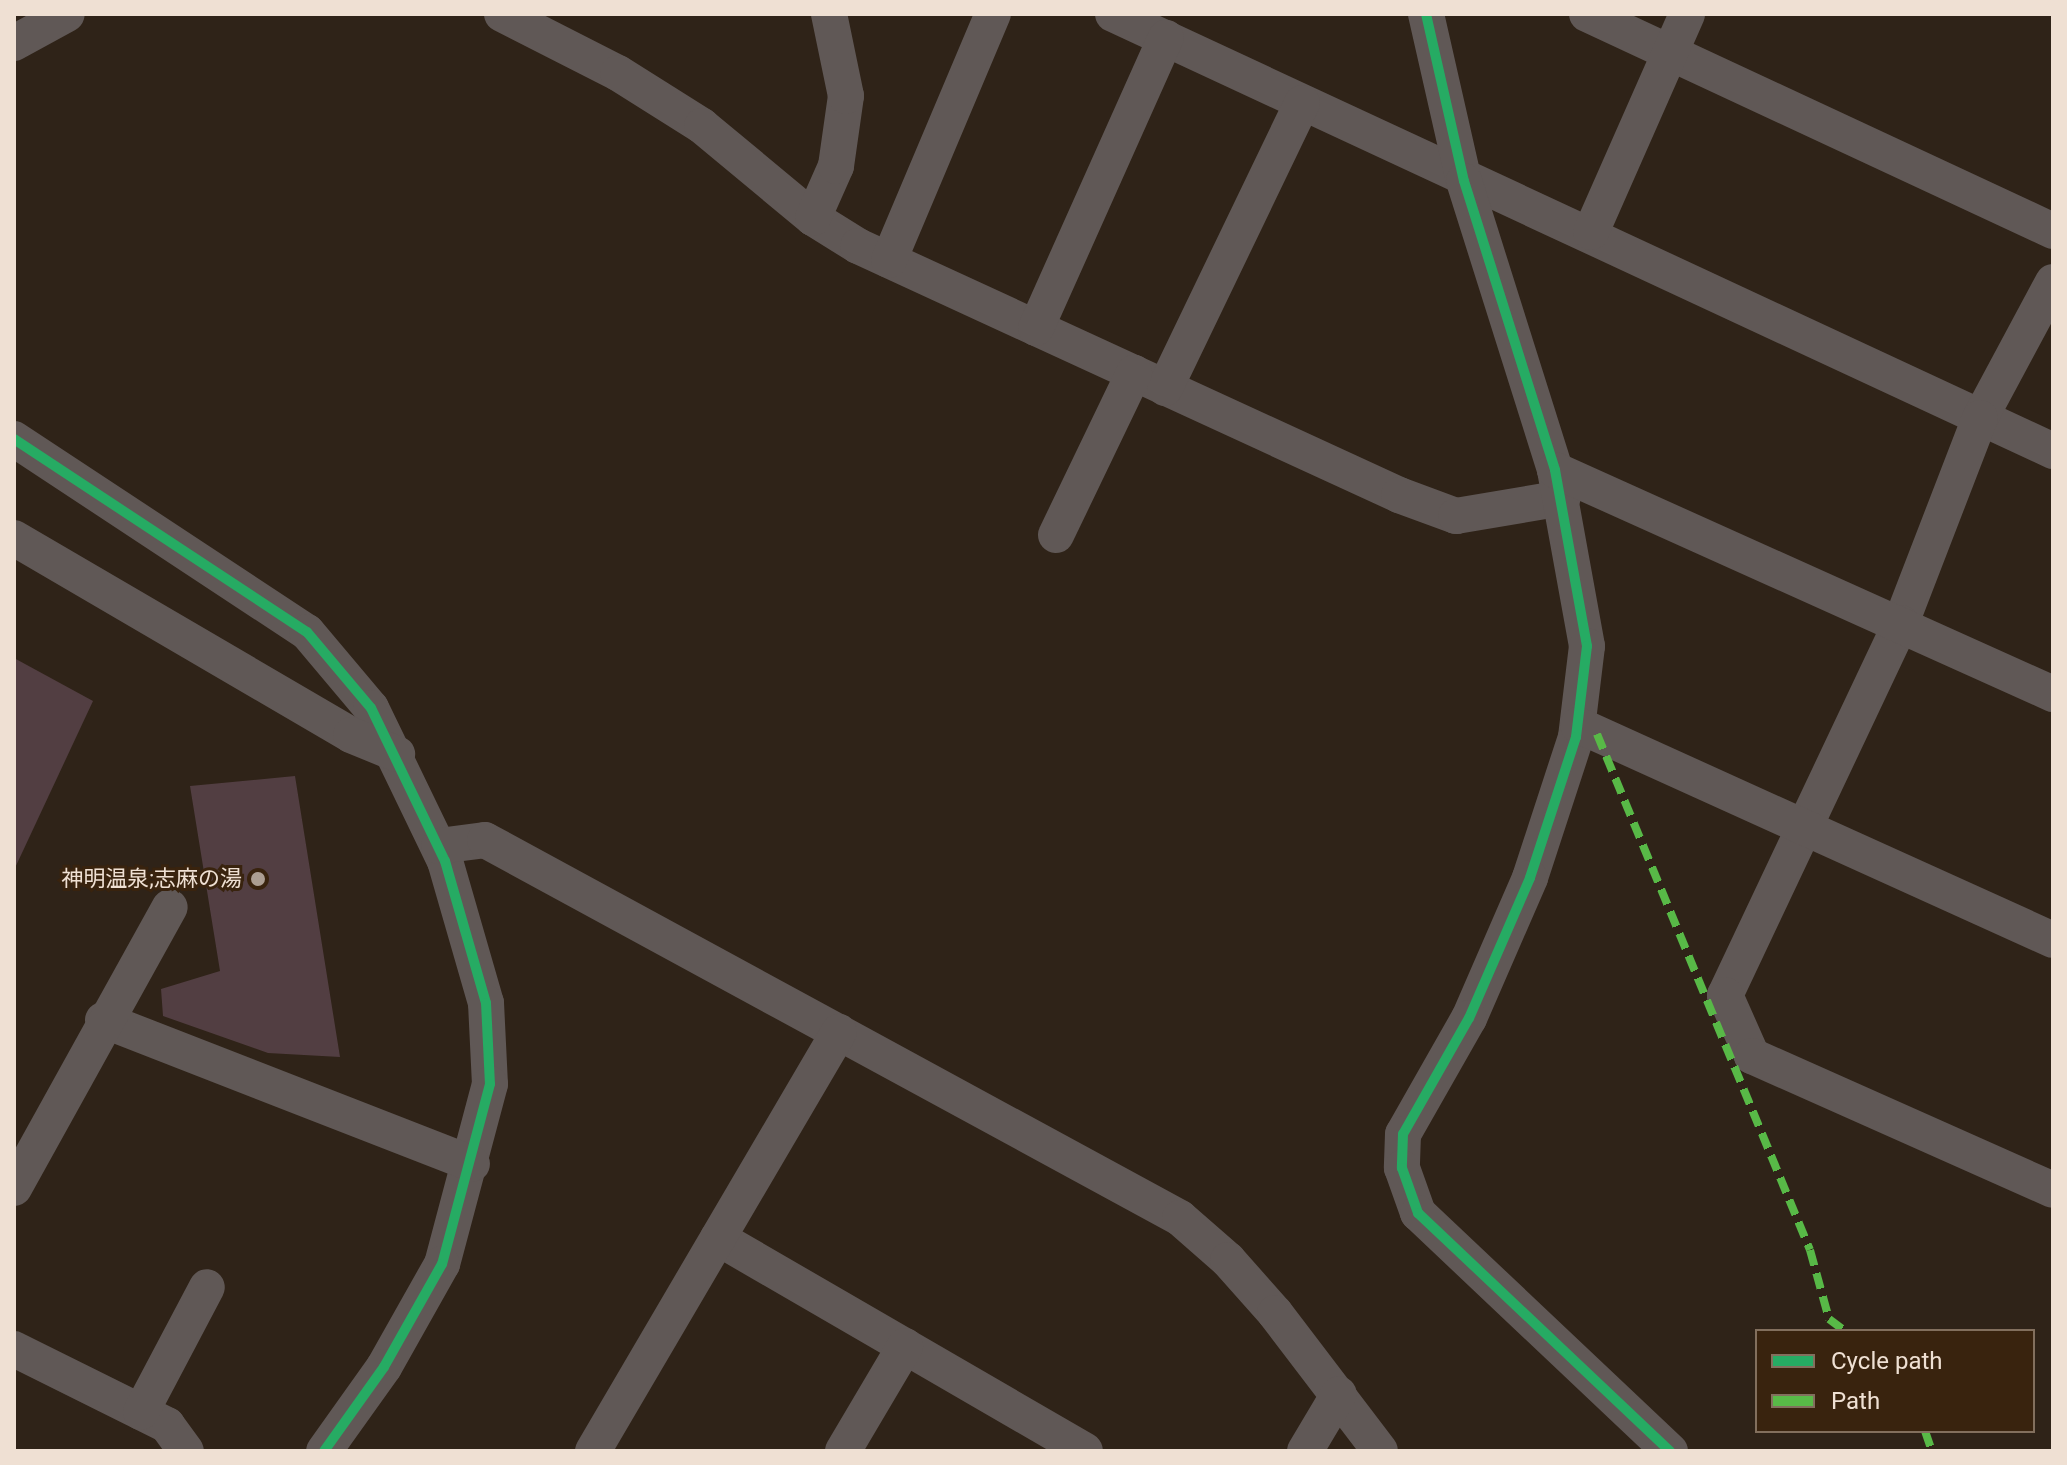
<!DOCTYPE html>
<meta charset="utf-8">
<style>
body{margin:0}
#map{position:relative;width:2067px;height:1465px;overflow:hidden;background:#2f2318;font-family:Roboto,"Noto Sans JP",sans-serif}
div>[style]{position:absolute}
.building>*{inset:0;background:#523e42}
.minor>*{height:36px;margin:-18px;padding:0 18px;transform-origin:18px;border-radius:18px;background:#605856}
.quiet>*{height:8px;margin-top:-4px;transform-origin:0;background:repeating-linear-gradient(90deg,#58b947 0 16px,transparent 0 24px)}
.cycleway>*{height:10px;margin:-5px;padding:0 5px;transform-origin:5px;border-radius:5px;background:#26ab63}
.dots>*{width:22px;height:22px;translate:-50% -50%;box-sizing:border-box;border:4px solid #39230e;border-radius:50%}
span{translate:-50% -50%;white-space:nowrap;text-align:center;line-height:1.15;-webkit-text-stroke:6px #39230e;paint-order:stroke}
.poi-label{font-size:22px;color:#efe0d3}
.right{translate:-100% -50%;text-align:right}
.frame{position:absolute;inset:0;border:16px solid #efe0d3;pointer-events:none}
.legend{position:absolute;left:1755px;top:1329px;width:280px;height:104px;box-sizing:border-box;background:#39230e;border:2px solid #826f5d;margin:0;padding:10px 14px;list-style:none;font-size:24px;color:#efe0d3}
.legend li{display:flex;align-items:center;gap:16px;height:40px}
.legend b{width:40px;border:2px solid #826f5d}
</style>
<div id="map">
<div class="building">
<div style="clip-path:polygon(14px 658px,93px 701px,14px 870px)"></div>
<div style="clip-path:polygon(295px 776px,340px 1057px,268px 1053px,163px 1016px,161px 989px,220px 971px,190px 786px)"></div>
</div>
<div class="minor">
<div style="left:502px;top:14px;width:130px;rotate:27deg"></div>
<div style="left:618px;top:73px;width:99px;rotate:32.2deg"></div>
<div style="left:702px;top:126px;width:144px;rotate:39.7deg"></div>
<div style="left:813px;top:218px;width:53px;rotate:31.9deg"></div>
<div style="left:858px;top:246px;width:596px;rotate:24.71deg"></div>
<div style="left:1399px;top:495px;width:61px;rotate:20.2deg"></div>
<div style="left:1456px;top:516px;width:108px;rotate:-9.6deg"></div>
<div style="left:1113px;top:14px;width:1037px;rotate:24.93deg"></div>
<div style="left:1426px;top:14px;width:171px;rotate:77.2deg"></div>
<div style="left:1464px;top:181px;width:303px;rotate:72.5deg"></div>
<div style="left:1555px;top:470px;width:179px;rotate:79.7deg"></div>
<div style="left:1587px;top:646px;width:92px;rotate:96.9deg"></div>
<div style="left:1576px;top:737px;width:148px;rotate:108.1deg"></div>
<div style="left:1530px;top:878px;width:153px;rotate:113.5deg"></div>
<div style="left:1469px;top:1018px;width:133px;rotate:119.6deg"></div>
<div style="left:1403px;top:1134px;width:34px;rotate:92deg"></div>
<div style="left:1402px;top:1168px;width:48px;rotate:70.4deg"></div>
<div style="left:1418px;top:1213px;width:347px;rotate:43.4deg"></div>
<div style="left:1587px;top:14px;width:514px;rotate:24.97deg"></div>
<div style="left:14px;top:43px;width:60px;rotate:-28.7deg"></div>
<div style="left:813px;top:218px;width:57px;rotate:-66.1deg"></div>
<div style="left:836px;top:166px;width:71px;rotate:-81.9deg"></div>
<div style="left:846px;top:96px;width:84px;rotate:-101.7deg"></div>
<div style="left:1591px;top:232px;width:238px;rotate:-66.2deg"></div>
<div style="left:889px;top:260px;width:267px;rotate:-67.1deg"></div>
<div style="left:2053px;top:282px;width:154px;rotate:118.2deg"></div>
<div style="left:1980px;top:418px;width:220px;rotate:111.1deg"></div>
<div style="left:1901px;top:623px;width:412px;rotate:115.3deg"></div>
<div style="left:1725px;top:995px;width:67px;rotate:66.1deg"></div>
<div style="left:1752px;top:1056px;width:329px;rotate:24deg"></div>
<div style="left:1036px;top:328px;width:318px;rotate:-65.9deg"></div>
<div style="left:1165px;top:388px;width:316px;rotate:-64.3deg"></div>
<div style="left:14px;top:439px;width:351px;rotate:33.4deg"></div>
<div style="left:307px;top:632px;width:99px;rotate:49.9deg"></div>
<div style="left:371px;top:708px;width:170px;rotate:64.2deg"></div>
<div style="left:445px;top:861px;width:148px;rotate:73.9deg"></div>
<div style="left:486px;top:1003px;width:81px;rotate:87.2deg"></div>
<div style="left:490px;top:1084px;width:186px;rotate:104.9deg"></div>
<div style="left:442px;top:1264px;width:118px;rotate:119.4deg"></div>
<div style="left:384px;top:1367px;width:103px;rotate:125.5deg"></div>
<div style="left:1555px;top:470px;width:546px;rotate:24.22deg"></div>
<div style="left:1056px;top:535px;width:180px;rotate:-64.3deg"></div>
<div style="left:14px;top:538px;width:390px;rotate:30.3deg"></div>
<div style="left:351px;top:735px;width:50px;rotate:22.4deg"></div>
<div style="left:1578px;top:725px;width:521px;rotate:24.35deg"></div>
<div style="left:439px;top:846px;width:46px;rotate:-7.4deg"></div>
<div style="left:485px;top:840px;width:791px;rotate:28.54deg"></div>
<div style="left:1180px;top:1218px;width:64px;rotate:41.2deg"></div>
<div style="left:1228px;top:1260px;width:71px;rotate:48.4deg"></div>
<div style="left:1275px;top:1313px;width:173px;rotate:52.7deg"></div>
<div style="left:103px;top:1020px;width:396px;rotate:21.3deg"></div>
<div style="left:14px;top:1188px;width:321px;rotate:-61deg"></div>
<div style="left:718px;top:1238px;width:424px;rotate:30.1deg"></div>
<div style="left:14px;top:1349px;width:171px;rotate:26.4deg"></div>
<div style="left:167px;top:1425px;width:32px;rotate:54deg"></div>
<div style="left:141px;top:1412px;width:141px;rotate:-62.2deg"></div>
<div style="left:593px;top:1451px;width:486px;rotate:-59.6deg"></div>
<div style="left:843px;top:1451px;width:122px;rotate:-59.4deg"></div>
<div style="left:1305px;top:1451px;width:66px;rotate:-59.2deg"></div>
</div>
<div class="quiet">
<div style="left:1597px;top:734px;width:558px;rotate:67.57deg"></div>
<div style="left:1810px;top:1250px;width:72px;rotate:74.6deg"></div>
<div style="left:1829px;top:1319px;width:20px;rotate:37deg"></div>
<div style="left:1925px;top:1431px;width:21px;rotate:71deg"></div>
</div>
<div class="cycleway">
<div style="left:1426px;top:14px;width:171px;rotate:77.2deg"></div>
<div style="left:1464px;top:181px;width:303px;rotate:72.5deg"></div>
<div style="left:1555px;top:470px;width:179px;rotate:79.7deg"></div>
<div style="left:1587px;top:646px;width:92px;rotate:96.9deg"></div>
<div style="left:1576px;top:737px;width:148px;rotate:108.1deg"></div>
<div style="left:1530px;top:878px;width:153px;rotate:113.5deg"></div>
<div style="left:1469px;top:1018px;width:133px;rotate:119.6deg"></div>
<div style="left:1403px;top:1134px;width:34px;rotate:92deg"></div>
<div style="left:1402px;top:1168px;width:48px;rotate:70.4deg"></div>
<div style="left:1418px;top:1213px;width:347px;rotate:43.4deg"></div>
<div style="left:14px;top:439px;width:351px;rotate:33.4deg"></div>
<div style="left:307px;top:632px;width:99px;rotate:49.9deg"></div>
<div style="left:371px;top:708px;width:170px;rotate:64.2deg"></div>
<div style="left:445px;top:861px;width:148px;rotate:73.9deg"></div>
<div style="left:486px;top:1003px;width:81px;rotate:87.2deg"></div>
<div style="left:490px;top:1084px;width:186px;rotate:104.9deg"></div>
<div style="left:442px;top:1264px;width:118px;rotate:119.4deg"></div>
<div style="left:384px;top:1367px;width:103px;rotate:125.5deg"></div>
</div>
<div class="dots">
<div style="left:258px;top:879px;background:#ac9e92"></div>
</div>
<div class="poi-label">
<span class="right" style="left:242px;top:879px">神明温泉;志麻の湯</span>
</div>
<div class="frame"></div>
<ul class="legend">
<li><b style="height:10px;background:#26ab63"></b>Cycle path</li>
<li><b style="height:10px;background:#58b947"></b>Path</li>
</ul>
</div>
